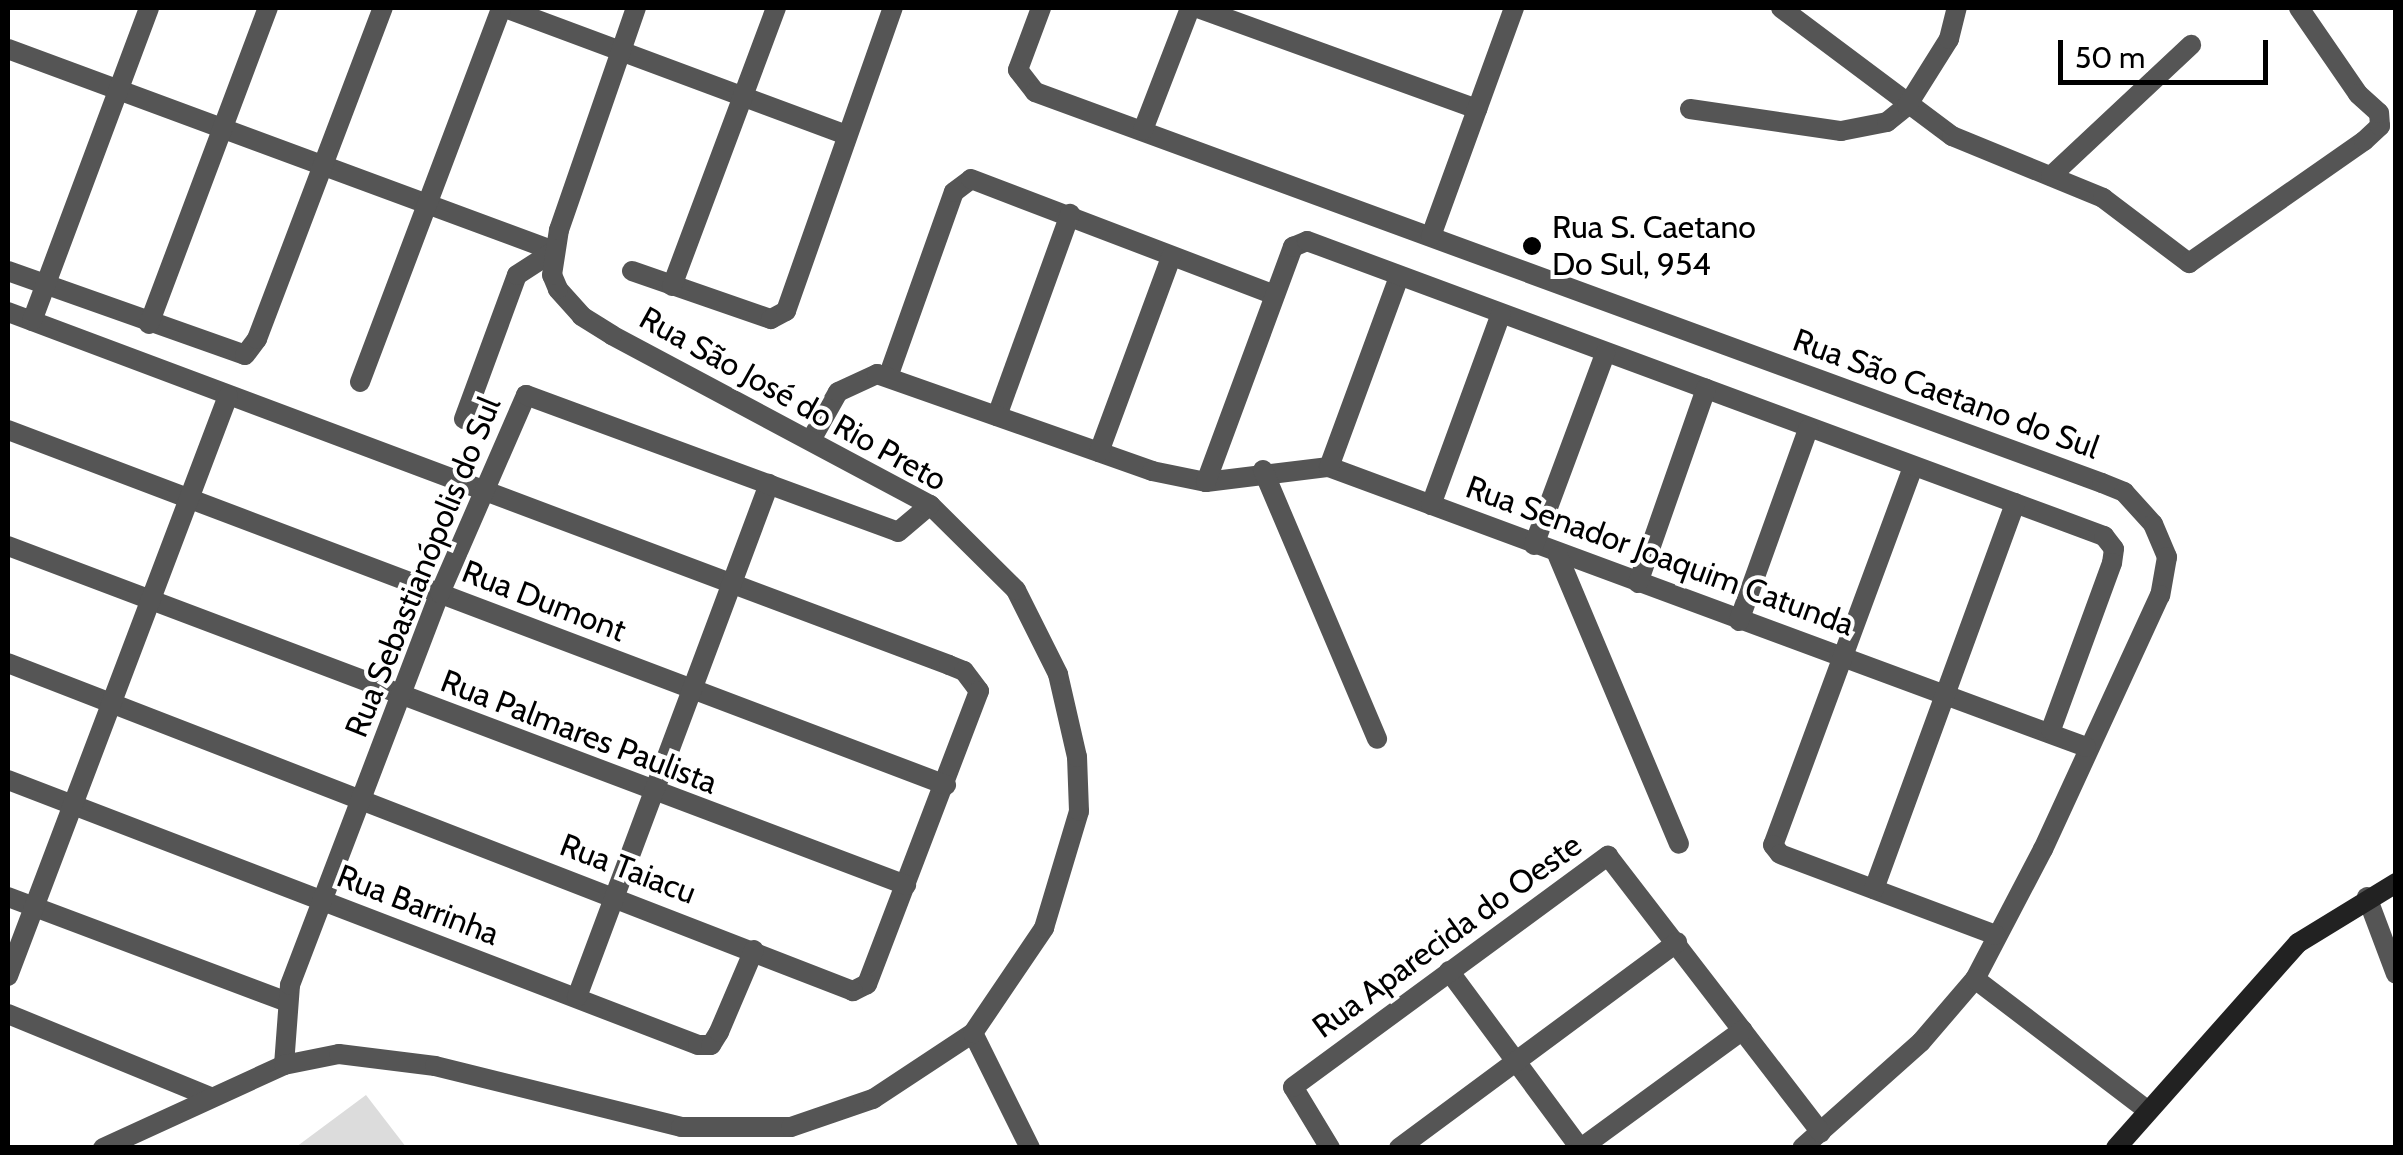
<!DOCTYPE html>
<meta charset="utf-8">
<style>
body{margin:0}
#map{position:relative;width:2403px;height:1155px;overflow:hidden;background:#fff;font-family:Cabin,sans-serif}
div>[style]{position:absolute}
.green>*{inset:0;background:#dcdcdc}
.street>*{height:20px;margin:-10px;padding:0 10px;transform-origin:10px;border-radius:10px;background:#555}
.secondary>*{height:20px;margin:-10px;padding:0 10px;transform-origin:10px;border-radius:10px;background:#222}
.dots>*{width:28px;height:28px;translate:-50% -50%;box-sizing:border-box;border:5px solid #fff;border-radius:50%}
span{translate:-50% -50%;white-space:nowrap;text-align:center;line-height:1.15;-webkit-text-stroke:8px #fff;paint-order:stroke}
.poi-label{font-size:32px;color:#000}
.left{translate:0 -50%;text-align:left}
.street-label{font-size:32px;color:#000}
.frame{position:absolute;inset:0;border:10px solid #000;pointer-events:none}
.scale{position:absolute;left:2058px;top:40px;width:210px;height:45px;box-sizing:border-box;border:5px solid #000;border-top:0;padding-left:12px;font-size:30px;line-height:35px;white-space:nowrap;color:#000;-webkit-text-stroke:8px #fff;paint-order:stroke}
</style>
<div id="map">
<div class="green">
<div style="clip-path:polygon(366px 1095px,406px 1147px,296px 1147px)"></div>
</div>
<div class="street">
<div style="left:505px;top:8px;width:364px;rotate:20.4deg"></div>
<div style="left:1041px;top:8px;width:66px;rotate:110.4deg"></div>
<div style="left:1018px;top:70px;width:28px;rotate:52deg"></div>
<div style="left:1035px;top:92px;width:1136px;rotate:20.13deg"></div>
<div style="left:2102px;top:483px;width:24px;rotate:22deg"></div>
<div style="left:2124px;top:492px;width:43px;rotate:47.8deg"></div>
<div style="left:2153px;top:524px;width:36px;rotate:67deg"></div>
<div style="left:2167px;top:557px;width:39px;rotate:100deg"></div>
<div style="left:2160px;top:595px;width:280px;rotate:114.7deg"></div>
<div style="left:2043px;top:849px;width:147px;rotate:117.6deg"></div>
<div style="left:1975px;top:979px;width:83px;rotate:130.6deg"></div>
<div style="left:1921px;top:1042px;width:159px;rotate:138.3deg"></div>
<div style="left:1198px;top:8px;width:297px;rotate:19.9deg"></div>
<div style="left:1781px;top:8px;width:214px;rotate:36.8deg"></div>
<div style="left:1952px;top:136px;width:163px;rotate:22.3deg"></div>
<div style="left:2103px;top:198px;width:108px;rotate:37.1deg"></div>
<div style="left:2189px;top:263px;width:213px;rotate:-34.9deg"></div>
<div style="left:2364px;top:141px;width:22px;rotate:-43deg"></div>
<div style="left:2380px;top:126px;width:13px;rotate:-94deg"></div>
<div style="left:2299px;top:8px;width:104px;rotate:55.5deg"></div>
<div style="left:2358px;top:94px;width:28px;rotate:42deg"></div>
<div style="left:8px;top:49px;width:582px;rotate:20.3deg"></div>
<div style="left:1690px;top:109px;width:153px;rotate:8.3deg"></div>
<div style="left:1841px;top:131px;width:47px;rotate:-11.1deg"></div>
<div style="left:1887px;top:122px;width:26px;rotate:-39deg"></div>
<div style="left:1907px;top:106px;width:79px;rotate:-57.9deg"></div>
<div style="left:1949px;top:39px;width:32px;rotate:-76deg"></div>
<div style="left:1143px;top:130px;width:131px;rotate:-68.9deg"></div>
<div style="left:2051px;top:176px;width:192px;rotate:-43.1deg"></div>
<div style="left:1431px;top:236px;width:243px;rotate:-70deg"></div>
<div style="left:8px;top:271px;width:251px;rotate:19.5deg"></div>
<div style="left:245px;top:355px;width:20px;rotate:-53deg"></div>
<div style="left:257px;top:339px;width:354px;rotate:-69.2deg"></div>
<div style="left:632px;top:271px;width:147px;rotate:19.1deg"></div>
<div style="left:771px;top:319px;width:17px;rotate:-28deg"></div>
<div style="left:786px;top:311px;width:321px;rotate:-70.6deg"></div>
<div style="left:672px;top:286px;width:297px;rotate:-69.5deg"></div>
<div style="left:8px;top:312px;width:1005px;rotate:20.56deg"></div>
<div style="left:949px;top:665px;width:16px;rotate:22deg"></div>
<div style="left:964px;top:671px;width:25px;rotate:53deg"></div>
<div style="left:979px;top:691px;width:314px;rotate:110.9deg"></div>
<div style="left:867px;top:984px;width:16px;rotate:153deg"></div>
<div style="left:853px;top:991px;width:906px;rotate:-158.79deg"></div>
<div style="left:32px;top:321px;width:334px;rotate:-69.5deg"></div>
<div style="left:149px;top:324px;width:338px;rotate:-69.4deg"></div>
<div style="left:888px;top:377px;width:196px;rotate:-70.4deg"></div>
<div style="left:954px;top:192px;width:21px;rotate:-37deg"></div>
<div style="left:971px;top:179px;width:325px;rotate:20.9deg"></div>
<div style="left:360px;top:382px;width:400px;rotate:-69.3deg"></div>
<div style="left:997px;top:416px;width:215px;rotate:-70.1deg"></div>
<div style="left:464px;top:419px;width:153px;rotate:-69.8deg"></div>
<div style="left:517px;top:275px;width:44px;rotate:-33deg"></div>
<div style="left:8px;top:430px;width:1003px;rotate:20.73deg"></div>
<div style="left:811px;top:440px;width:55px;rotate:-60.6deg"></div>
<div style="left:838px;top:392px;width:43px;rotate:-24.8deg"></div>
<div style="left:877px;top:374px;width:292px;rotate:19.4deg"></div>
<div style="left:1152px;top:471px;width:55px;rotate:11.5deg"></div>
<div style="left:1206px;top:482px;width:124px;rotate:-7deg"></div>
<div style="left:1329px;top:467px;width:807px;rotate:20.3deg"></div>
<div style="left:1099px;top:452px;width:208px;rotate:-69.7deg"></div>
<div style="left:1329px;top:467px;width:202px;rotate:-69.8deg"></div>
<div style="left:1913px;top:467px;width:403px;rotate:110.3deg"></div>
<div style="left:1773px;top:845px;width:11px;rotate:52deg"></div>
<div style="left:1780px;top:854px;width:230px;rotate:20.6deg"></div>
<div style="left:1263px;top:470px;width:292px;rotate:67deg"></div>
<div style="left:1206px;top:482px;width:251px;rotate:-69.7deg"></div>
<div style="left:1293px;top:247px;width:15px;rotate:-23deg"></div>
<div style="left:1307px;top:241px;width:850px;rotate:20.31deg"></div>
<div style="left:2104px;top:536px;width:16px;rotate:52deg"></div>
<div style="left:2114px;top:549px;width:14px;rotate:98deg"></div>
<div style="left:2112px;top:563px;width:178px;rotate:110.1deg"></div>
<div style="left:1431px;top:505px;width:203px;rotate:-69.9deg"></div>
<div style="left:1534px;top:545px;width:204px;rotate:-69.6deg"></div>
<div style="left:8px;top:546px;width:960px;rotate:20.68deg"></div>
<div style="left:1558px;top:556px;width:312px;rotate:67.2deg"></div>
<div style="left:1638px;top:583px;width:206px;rotate:-70.7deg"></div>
<div style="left:1739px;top:621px;width:204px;rotate:-70.2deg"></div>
<div style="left:8px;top:780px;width:739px;rotate:21.01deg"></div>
<div style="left:698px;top:1045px;width:13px"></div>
<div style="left:711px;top:1045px;width:15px;rotate:-58deg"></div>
<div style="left:719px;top:1032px;width:89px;rotate:-66.9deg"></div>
<div style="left:1874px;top:889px;width:411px;rotate:-69.9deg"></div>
<div style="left:8px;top:897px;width:296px;rotate:20.6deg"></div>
<div style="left:2367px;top:897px;width:82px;rotate:69.4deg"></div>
<div style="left:1449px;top:971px;width:220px;rotate:53.5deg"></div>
<div style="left:8px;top:976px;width:620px;rotate:-69.23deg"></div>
<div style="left:1975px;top:979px;width:216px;rotate:37.3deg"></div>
<div style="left:577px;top:997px;width:548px;rotate:-69.48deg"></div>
<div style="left:8px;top:1014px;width:218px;rotate:22.3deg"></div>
<div style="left:973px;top:1033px;width:128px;rotate:63.6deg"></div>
<div style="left:284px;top:1065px;width:80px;rotate:-85.7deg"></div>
<div style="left:290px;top:985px;width:420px;rotate:-69.1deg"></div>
<div style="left:440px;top:593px;width:216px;rotate:-66.5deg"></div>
<div style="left:526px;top:395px;width:396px;rotate:20.2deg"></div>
<div style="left:898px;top:532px;width:42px;rotate:-40.2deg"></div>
<div style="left:103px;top:1148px;width:199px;rotate:-24.6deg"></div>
<div style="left:284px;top:1065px;width:56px;rotate:-11.3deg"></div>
<div style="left:339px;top:1054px;width:97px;rotate:7.1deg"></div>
<div style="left:435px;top:1066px;width:253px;rotate:13.9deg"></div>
<div style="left:681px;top:1127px;width:110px"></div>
<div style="left:791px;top:1127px;width:87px;rotate:-18.9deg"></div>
<div style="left:873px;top:1099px;width:120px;rotate:-33.4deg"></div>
<div style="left:973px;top:1033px;width:127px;rotate:-55.9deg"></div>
<div style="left:1044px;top:928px;width:122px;rotate:-73.3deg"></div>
<div style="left:1079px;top:811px;width:54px;rotate:-92.1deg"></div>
<div style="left:1077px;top:757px;width:85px;rotate:-102.9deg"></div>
<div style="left:1058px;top:674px;width:94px;rotate:-116.6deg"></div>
<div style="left:1016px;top:590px;width:121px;rotate:-135.3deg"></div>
<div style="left:930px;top:505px;width:361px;rotate:-151.9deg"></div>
<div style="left:612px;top:335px;width:36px;rotate:-148deg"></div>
<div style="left:582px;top:316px;width:36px;rotate:-132deg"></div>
<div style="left:558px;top:289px;width:15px;rotate:-113deg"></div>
<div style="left:552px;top:275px;width:46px;rotate:-81.2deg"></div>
<div style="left:559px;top:230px;width:235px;rotate:-70.9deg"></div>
<div style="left:1330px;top:1148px;width:71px;rotate:-121.2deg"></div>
<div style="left:1293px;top:1087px;width:391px;rotate:-36.3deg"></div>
<div style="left:1608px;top:856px;width:349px;rotate:52.4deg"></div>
<div style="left:1399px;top:1148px;width:346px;rotate:-36.5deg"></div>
<div style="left:1581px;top:1148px;width:200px;rotate:-36.1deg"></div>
</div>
<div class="secondary">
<div style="left:2116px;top:1148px;width:274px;rotate:-48.4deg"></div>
<div style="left:2298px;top:943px;width:115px;rotate:-31.5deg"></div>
</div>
<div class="dots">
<div style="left:1532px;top:246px;background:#000"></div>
</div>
<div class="poi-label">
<span class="left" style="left:1552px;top:246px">Rua S. Caetano<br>Do Sul, 954</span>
</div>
<div class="street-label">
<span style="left:1946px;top:394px;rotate:20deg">Rua São Caetano do Sul</span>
<span style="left:793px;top:399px;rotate:29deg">Rua São José do Rio Preto</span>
<span style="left:1660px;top:556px;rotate:20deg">Rua Senador Joaquim Catunda</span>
<span style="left:423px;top:567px;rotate:-68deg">Rua Sebastianópolis do Sul</span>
<span style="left:544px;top:601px;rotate:21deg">Rua Dumont</span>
<span style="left:579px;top:732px;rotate:21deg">Rua Palmares Paulista</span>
<span style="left:628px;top:869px;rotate:21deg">Rua Taiacu</span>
<span style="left:418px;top:905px;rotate:21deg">Rua Barrinha</span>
<span style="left:1447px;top:936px;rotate:-36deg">Rua Aparecida do Oeste</span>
</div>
<div class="frame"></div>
<div class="scale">50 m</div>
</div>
